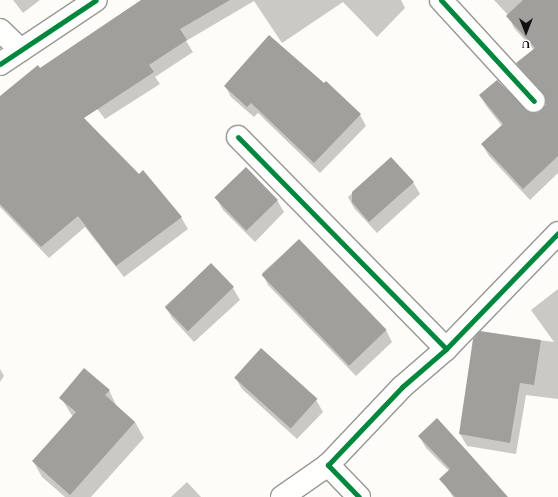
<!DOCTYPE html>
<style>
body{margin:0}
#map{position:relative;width:558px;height:497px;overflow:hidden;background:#fdfcf7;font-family:Spectral,serif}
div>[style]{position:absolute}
.shadow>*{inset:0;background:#0003}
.building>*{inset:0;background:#a19f9c;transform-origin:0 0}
.roads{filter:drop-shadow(1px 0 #979795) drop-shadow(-1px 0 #979795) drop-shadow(0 1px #979795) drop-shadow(0 -1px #979795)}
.minor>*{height:22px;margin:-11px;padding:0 11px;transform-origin:11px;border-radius:11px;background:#fffffe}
.cycleway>*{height:5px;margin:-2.5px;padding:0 2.5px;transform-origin:2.5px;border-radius:2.5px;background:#00873e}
span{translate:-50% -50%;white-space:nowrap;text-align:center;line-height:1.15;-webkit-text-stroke:4px #fff;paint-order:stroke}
.north{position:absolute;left:506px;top:12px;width:40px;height:40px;-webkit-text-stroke:3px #fff;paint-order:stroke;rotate:180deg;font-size:11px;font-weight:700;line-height:16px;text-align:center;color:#111}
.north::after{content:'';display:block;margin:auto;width:14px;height:18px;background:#111;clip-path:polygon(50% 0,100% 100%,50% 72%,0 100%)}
</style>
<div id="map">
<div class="shadow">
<div style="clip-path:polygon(13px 0,40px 0,23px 13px)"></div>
<div style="clip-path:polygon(143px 0,401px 0,405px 8px,377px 37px,343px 2px,282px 43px,254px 1px,186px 41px,193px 52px,155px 77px,160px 84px,105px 119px,65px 67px)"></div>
<div style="clip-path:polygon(494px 0,558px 0,558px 173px,530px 200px,489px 156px,482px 144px,502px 126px,487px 107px,480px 96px,530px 114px,537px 114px,543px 111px,547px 105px,547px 100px,524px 75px,518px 64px,534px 50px,514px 28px,508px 15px)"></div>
<div style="clip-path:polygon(225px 86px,360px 115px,366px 126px,320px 173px,258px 113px,254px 117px,231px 97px)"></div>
<div style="clip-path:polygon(0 97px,138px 175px,181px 217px,188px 229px,124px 277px,85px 227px,49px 258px,0 207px)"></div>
<div style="clip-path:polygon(391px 158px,413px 182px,420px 194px,377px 233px,354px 208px,348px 197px)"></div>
<div style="clip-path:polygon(216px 198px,277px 200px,284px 212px,255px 242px,223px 210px)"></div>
<div style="clip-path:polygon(299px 240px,386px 330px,392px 342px,356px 376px,268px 285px,262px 273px)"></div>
<div style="clip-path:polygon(211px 265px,233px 288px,240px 300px,194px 342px,172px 318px,165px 306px)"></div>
<div style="clip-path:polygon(558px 289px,558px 399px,526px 395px,516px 454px,467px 446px,460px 434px,481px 332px,554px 342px,531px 310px)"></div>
<div style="clip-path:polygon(261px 350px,316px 400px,323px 412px,297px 439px,242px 389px,235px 377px)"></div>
<div style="clip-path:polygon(0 369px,4px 376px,0 382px)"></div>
<div style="clip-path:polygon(109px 390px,117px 407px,135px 422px,144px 438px,91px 497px,65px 497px,42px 477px,33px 461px,73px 417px,61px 398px)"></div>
<div style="clip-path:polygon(419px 436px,507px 497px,453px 497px,441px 479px,449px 471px,426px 448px)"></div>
<div style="clip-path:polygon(187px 482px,201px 497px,171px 497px)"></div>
</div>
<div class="building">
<div style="clip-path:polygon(141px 0,230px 0,180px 29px,187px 40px,149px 65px,154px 72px,84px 118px,139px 174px,143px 170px,182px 217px,116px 266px,78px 216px,41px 247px,0 204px,0 96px,38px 65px,40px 68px)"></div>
<div style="clip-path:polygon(523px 0,558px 0,558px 156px,523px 189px,481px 144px,503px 124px,479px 95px,497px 80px,530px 113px,537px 113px,542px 110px,546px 105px,546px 99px,543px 93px,516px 63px,535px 48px,506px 16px)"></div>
<div style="clip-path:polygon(269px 35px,324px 83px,326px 81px,361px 114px,314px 163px,251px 103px,247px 107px,224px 86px)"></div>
<div style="clip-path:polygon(391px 157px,414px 182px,369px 222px,352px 202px,352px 192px)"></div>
<div style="left:246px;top:167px;width:46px;height:44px;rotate:46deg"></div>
<div style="left:299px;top:239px;width:126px;height:52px;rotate:46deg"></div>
<div style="left:211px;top:263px;width:33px;height:64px;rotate:46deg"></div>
<div style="clip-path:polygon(480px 331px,541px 340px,534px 385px,520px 383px,510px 443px,459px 434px,473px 339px)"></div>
<div style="left:261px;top:348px;width:76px;height:40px;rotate:42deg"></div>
<div style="clip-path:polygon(84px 368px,110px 390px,105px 395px,135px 422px,70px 495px,32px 461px,76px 412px,59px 398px)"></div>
<div style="clip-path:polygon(437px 418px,467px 451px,508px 497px,455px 497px,439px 479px,450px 469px,418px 436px)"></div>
</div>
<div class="roads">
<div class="minor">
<div style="left:441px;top:0;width:137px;rotate:47.4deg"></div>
<div style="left:0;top:30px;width:29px;rotate:44deg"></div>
<div style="left:0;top:64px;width:115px;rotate:-33.7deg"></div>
<div style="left:238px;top:137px;width:297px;rotate:45.5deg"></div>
<div style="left:282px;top:497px;width:56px;rotate:-34.8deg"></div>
<div style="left:359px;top:497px;width:45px;rotate:-134.1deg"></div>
<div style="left:328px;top:465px;width:108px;rotate:-46.5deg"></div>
<div style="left:402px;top:387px;width:58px;rotate:-40.8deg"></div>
<div style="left:446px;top:349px;width:161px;rotate:-46deg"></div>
</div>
</div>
<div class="cycleway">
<div style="left:441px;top:0;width:137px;rotate:47.4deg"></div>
<div style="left:0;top:64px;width:115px;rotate:-33.7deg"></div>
<div style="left:238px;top:137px;width:297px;rotate:45.5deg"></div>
<div style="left:359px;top:497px;width:45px;rotate:-134.1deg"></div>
<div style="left:328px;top:465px;width:108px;rotate:-46.5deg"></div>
<div style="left:402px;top:387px;width:58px;rotate:-40.8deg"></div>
<div style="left:446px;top:349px;width:161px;rotate:-46deg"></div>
</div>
<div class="north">U</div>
</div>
